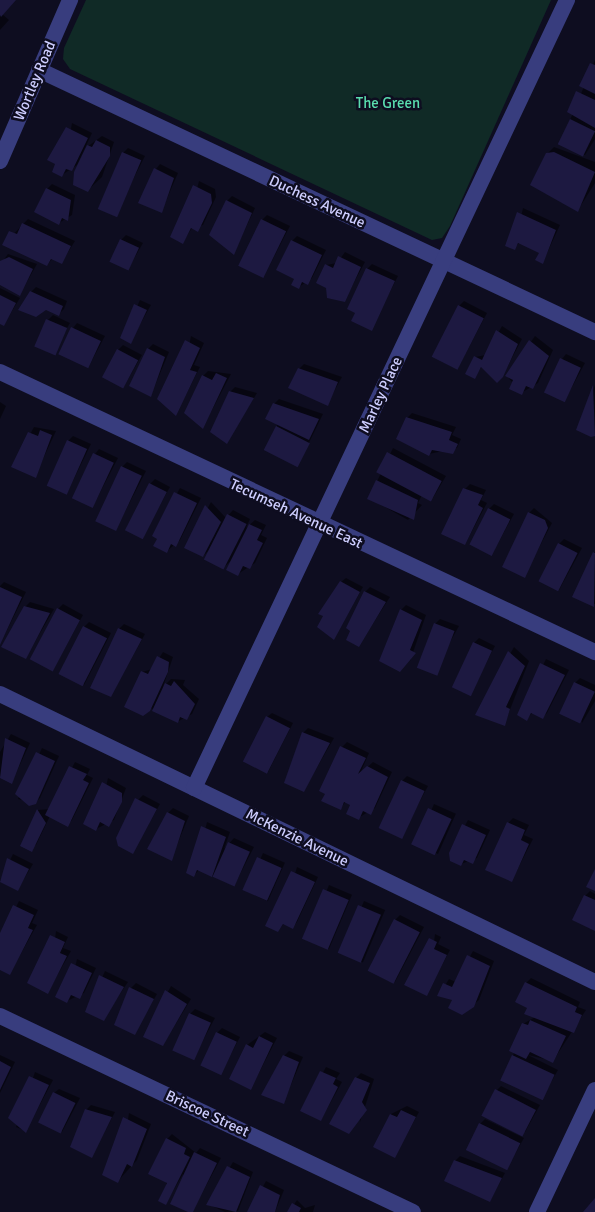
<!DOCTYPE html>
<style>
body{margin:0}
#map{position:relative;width:595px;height:1212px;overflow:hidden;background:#0e0d20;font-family:Signika,sans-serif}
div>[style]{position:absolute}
.green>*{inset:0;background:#102a26}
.shadow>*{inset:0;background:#0007;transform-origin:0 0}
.building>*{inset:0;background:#1d1941;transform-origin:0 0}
.minor>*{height:16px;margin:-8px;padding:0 8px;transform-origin:8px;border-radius:8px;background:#383d7e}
.tertiary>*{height:16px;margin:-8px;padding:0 8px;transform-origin:8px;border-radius:8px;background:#383d7e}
span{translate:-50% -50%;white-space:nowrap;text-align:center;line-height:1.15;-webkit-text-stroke:5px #0e0d20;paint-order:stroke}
.street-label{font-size:15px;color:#cdcdfe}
.park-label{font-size:15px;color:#5addaf}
</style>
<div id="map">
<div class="green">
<div style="clip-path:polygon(86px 0,551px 0,450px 226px,442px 238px,432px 240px,70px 69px,63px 59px,64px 48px)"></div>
</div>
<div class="shadow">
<div style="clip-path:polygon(0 0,15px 0,2px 14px,9px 20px,0 30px)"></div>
<div style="clip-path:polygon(595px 60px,595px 139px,585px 155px,560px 144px)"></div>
<div style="clip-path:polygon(72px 123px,92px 133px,77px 165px,62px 175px)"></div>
<div style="clip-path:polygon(102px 136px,114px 142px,102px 177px,88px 190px,87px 147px)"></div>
<div style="clip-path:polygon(554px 147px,595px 162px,595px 183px,578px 210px,547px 154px)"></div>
<div style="clip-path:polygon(128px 148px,145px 156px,115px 215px,123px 153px)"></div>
<div style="clip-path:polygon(160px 164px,178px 173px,161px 212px,156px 169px)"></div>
<div style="clip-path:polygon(199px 181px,215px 189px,216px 197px,203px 225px,192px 228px,183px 242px)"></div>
<div style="clip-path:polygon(52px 184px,75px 195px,72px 215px,59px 223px,47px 189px)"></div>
<div style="clip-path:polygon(232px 196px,255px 208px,234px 253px,227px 201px)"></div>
<div style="clip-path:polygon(523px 208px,560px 225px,543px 262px,541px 252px,520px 242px,514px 248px)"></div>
<div style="clip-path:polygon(267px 215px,290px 226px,264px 276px,262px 220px)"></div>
<div style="clip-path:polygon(28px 219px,75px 241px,62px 262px,53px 258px,47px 265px,5px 243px)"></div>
<div style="clip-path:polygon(126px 235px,143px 243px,128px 269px,121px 240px)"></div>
<div style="clip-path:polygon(297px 236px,326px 250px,312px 278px,299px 287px,292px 241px)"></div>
<div style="clip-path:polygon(345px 252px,365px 262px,344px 301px,326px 265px,337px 263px)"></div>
<div style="clip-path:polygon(8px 254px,37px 264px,20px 294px,0 281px,0 265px)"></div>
<div style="clip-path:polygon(372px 264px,398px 276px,371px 329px,367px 269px)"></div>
<div style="clip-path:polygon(36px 287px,67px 301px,64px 309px,59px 314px,31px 292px)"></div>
<div style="clip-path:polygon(0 288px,20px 298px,4px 324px,0 322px)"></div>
<div style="clip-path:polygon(140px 300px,151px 305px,130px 342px,122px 338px)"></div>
<div style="clip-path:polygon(464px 301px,487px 313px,458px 368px,459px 306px)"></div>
<div style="clip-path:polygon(53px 315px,70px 323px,52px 353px,48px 320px)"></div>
<div style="clip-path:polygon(77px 323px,105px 336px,89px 366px,73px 328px)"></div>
<div style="clip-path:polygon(502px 326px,522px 339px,502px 377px,482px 366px,475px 377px,475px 357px,486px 355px)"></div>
<div style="clip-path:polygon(191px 336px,204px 343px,194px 365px,200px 367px,176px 414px)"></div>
<div style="clip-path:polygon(535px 336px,553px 350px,538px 383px,521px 393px,507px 376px)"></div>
<div style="clip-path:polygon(153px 344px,169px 352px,151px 395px,148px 349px)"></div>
<div style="clip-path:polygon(123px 345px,142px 355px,124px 386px,118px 350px)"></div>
<div style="clip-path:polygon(566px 354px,585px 363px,565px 400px,562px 359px)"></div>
<div style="clip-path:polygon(304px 364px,342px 377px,327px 404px,299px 369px)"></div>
<div style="clip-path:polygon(208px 371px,231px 374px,203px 427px,203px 376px)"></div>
<div style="clip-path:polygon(595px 385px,595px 435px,578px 429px)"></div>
<div style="clip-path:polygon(235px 387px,257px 393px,227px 442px,230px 392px)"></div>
<div style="clip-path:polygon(279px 399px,323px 414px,298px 465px,277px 427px,274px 404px)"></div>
<div style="clip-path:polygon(0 402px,6px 406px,0 419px)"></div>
<div style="clip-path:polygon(412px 413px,456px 427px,452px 435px,461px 439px,457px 448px,429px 454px,407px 418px)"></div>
<div style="clip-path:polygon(34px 427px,56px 431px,35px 476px,13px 466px)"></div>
<div style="clip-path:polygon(73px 436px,91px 444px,67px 493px,68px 441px)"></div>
<div style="clip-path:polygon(393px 448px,446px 476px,433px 498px,423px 493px,418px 503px,422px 505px,408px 520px,369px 498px)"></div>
<div style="clip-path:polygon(99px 449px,118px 458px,93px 506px,95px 454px)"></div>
<div style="clip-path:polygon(127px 462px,146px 471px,116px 529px,122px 467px)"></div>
<div style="clip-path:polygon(155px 479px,170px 487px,142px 537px,150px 484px)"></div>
<div style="clip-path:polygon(470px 484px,486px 490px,481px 500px,487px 503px,465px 544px,465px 489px)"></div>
<div style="clip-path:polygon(180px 488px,201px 498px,180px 540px,167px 551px,154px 535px)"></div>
<div style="clip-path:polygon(211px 502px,226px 518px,233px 510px,250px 519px,246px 528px,255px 520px,266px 525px,261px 535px,267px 538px,255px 563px,238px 574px,232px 560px,223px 568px,212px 547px,203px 556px,186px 548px)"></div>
<div style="clip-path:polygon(494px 504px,514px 514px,492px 554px,489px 509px)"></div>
<div style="clip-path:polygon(534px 508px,552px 523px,524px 576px,529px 513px)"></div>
<div style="clip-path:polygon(564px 539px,582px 548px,559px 590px,559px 544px)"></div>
<div style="left:595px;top:552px;width:52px;height:1px;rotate:90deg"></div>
<div style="clip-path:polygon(346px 578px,363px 587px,334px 638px,341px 582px)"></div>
<div style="clip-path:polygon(4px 582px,26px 592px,0 644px,0 586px)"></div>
<div style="clip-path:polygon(370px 587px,390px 597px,359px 645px,365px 592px)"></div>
<div style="clip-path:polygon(30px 602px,54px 609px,26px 657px,25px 607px)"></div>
<div style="clip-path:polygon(63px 604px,83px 615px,53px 670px,58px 609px)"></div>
<div style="clip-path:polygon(406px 605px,426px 615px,410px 661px,401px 610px)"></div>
<div style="clip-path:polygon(440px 619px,459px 626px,433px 673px,435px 624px)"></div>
<div style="clip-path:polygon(89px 622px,111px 633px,84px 685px,84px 627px)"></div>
<div style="clip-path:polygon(124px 624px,145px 634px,111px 696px,119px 629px)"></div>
<div style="clip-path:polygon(479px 638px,495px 646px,470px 694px,474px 643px)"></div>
<div style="clip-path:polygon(514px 647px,529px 661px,504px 725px,477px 714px)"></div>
<div style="clip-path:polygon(163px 652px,173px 657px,163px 687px,171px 679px,185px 680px,183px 685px,199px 699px,192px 714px,177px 722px,151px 708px,142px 672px,152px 669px)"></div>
<div style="clip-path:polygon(546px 659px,569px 670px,547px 713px,543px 717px,533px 712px,527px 719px,519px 715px)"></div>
<div style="clip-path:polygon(580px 678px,595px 685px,595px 701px,582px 723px,575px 683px)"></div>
<div style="clip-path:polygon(272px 713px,293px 723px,268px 772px,267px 717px)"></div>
<div style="clip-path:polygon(308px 728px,334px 738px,304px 790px,303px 733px)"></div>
<div style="clip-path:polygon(11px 734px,30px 743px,12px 782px,0 776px,0 752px)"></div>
<div style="clip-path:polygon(347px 742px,369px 753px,360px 774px,373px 762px,392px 772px,375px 808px,358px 818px,352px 804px,346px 801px,341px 808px,342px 747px)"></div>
<div style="clip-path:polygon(42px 748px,59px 756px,40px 798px,35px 803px,18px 799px)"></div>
<div style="clip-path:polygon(75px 762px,90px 769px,87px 775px,93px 778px,72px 820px,67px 825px,50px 816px,36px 845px,25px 847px,38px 810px,50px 809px)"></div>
<div style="clip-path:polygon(407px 776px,428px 786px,401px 837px,402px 781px)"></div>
<div style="clip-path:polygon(108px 778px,126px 788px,114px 820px,96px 829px)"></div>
<div style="clip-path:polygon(143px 795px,160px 804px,133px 852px,138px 800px)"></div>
<div style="left:434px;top:804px;width:24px;height:44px;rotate:24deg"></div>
<div style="clip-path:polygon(173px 808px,189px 816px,171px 859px,168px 813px)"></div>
<div style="clip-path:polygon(513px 818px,529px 825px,524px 835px,533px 839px,512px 880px,508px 823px)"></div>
<div style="clip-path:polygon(468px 820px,490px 830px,477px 858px,461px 864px,450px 853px)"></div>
<div style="clip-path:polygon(207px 822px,230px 832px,224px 849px,234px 838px,254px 847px,234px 886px,199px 870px,194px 875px)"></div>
<div style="left:263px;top:853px;width:24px;height:42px;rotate:24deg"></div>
<div style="clip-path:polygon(13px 854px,33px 864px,18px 889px,0 881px)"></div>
<div style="clip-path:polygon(297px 867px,318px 877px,297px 922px,293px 927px,284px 923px,278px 931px)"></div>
<div style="left:329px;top:885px;width:25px;height:59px;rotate:23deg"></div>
<div style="clip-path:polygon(590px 891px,595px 894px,595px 928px,585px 896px)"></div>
<div style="clip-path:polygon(19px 901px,38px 910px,32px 923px,37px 925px,10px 973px,0 968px,0 939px)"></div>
<div style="left:364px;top:901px;width:23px;height:57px;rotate:23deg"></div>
<div style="clip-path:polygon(400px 915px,424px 927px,395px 982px,395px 920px)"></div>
<div style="clip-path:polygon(56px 931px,68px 937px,63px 948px,71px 951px,48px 992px)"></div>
<div style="clip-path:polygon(435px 934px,441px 937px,438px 944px,450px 950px,427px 994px)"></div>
<div style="clip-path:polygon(473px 951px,494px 961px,479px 1000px,473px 1005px,439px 995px,449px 979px,456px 982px)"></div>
<div style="clip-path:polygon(77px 959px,96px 968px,84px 993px,67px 1001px)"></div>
<div style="clip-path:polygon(105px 971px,128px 982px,103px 1019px,87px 1011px)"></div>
<div style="clip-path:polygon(531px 978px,580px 1002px,578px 1007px,586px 1010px,553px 1061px,528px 1055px,558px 1070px,542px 1098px,513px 1056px,523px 1024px,535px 1017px,526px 983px)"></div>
<div style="clip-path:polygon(136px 983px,157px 994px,134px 1033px,131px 988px)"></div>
<div style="clip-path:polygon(171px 986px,191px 999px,163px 1045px,145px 1036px)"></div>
<div style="clip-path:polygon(195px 1009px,215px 1018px,193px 1059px,190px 1014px)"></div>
<div style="clip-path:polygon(222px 1028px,240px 1037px,221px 1073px,217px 1033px)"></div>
<div style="clip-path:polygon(265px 1032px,277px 1038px,251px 1088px,247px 1045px)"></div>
<div style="clip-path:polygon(289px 1051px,303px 1057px,283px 1103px,284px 1056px)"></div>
<div style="clip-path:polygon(0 1055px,15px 1062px,0 1093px)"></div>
<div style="clip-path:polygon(326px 1067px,340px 1073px,336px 1079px,342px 1082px,321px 1120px,302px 1110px)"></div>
<div style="clip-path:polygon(35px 1072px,53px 1080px,26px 1131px,16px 1127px)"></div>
<div style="clip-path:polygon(361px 1073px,374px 1079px,360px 1122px,356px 1078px)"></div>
<div style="clip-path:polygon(501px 1086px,540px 1105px,525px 1132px,497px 1090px)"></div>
<div style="clip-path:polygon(59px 1089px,80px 1098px,62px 1132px,54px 1093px)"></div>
<div style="clip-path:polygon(91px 1105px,115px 1112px,92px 1156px,86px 1110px)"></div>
<div style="clip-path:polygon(407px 1106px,419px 1112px,395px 1156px,375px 1147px,391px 1114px)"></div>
<div style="clip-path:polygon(129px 1113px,151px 1124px,137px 1160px,118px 1181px)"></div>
<div style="clip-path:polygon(485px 1119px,524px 1138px,507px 1168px,480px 1124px)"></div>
<div style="clip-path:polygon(172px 1134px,196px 1153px,200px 1148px,221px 1158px,192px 1212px,183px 1174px,166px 1203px,167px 1139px)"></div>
<div style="clip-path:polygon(460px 1156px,505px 1173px,490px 1201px,455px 1161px)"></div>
<div style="clip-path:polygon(233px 1162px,253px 1172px,238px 1211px,225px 1212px,208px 1204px)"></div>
<div style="clip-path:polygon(266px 1181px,284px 1190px,275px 1212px,249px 1212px)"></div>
<div style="clip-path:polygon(297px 1200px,305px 1208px,315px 1205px,313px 1212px,289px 1212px)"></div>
</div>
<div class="building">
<div style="clip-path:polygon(0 0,16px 0,1px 17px,0 15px)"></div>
<div style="clip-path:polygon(590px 63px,595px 65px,595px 94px,579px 86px)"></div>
<div style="clip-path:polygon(576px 91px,595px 100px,595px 128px,567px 112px)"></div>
<div style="left:570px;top:119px;width:28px;height:28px;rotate:26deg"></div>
<div style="clip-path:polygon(66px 127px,88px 138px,72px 171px,66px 169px,62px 177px,52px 172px,55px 164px,47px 160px)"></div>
<div style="clip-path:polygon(96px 140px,110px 147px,110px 156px,88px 192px,73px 185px,74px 172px,87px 145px,92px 147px)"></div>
<div style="left:122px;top:152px;width:21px;height:62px;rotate:23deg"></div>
<div style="clip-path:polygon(554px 152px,595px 172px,578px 212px,530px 185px,546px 153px)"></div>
<div style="clip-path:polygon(154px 168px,174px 178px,162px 213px,138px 203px)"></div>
<div style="clip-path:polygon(193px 185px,211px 194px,212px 203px,198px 232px,191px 228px,183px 244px,170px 237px)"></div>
<div style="clip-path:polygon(46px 188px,71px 200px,68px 221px,62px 218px,59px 225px,34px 212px)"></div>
<div style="clip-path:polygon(226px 200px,252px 213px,234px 255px,209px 235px)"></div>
<div style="clip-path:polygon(517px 212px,556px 230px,543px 264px,535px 260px,539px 253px,518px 243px,515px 250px,505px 246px)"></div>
<div style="left:261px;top:219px;width:28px;height:52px;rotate:26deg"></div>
<div style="clip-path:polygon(22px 223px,71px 246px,62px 264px,51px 259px,47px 266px,2px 245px,9px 231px,17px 234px)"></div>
<div style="left:120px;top:239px;width:21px;height:25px;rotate:25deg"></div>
<div style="clip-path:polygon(291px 240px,322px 255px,308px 285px,302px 282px,299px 289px,291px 285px,294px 279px,276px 270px)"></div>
<div style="clip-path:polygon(338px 256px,361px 267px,345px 302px,327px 298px,326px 288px,316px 283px,325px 264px,333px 268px)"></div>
<div style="clip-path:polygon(9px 257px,33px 269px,20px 296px,0 285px,0 261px)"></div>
<div style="clip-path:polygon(366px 268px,395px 281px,372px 331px,351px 321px,355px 313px,347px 309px)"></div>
<div style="clip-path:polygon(30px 291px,63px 306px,59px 316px,46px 310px,36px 317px,18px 310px)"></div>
<div style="clip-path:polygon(0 295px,16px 303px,4px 326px,0 324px)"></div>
<div style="clip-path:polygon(134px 304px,147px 310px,131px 344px,120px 338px)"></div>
<div style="left:458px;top:305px;width:29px;height:58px;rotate:27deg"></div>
<div style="left:46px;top:319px;width:23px;height:30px;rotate:23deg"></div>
<div style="left:71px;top:327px;width:33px;height:30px;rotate:25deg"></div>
<div style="clip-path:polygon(496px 330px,518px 344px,503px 377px,497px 383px,481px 367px,475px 379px,465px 374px,474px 356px,482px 360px)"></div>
<div style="clip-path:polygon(185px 340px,200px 348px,190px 370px,197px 372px,176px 416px,157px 399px)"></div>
<div style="clip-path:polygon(529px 340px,549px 356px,533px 389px,526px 386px,522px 395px,509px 389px,513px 380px,505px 376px)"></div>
<div style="clip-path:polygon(147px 348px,165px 357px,151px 397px,129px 386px)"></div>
<div style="left:117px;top:349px;width:24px;height:32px;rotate:28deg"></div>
<div style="left:560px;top:358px;width:23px;height:38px;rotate:25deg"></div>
<div style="clip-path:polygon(298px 368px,338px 382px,328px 406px,288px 388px)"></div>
<div style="clip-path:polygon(216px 373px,227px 378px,203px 429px,184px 413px,202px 375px,212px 380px)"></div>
<div style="clip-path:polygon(593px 385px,595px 436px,591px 437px,576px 430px)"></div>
<div style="clip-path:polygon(229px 391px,254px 398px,227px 444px,210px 432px)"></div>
<div style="clip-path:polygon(273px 403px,319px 419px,309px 440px,265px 419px)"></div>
<div style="clip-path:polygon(406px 417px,452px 432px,449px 440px,458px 444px,453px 454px,432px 450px,429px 456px,396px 439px)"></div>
<div style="left:276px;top:426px;width:38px;height:27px;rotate:27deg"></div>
<div style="clip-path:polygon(40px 430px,52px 435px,36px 478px,11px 467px,28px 432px,38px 436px)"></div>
<div style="left:67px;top:440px;width:22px;height:50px;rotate:24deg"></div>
<div style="left:387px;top:452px;width:62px;height:23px;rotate:28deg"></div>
<div style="left:93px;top:453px;width:23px;height:50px;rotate:25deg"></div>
<div style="left:121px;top:466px;width:23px;height:61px;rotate:25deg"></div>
<div style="clip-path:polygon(376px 480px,418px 500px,414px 520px,367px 499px)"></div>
<div style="left:149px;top:483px;width:20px;height:53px;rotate:27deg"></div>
<div style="clip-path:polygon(463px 488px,483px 495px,478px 505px,483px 508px,465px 545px,441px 534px)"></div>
<div style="clip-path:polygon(174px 492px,197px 503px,176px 547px,171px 544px,167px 553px,153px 546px,157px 539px,152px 536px)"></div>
<div style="clip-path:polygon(205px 505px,221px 522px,203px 557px,184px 548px)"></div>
<div style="left:488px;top:508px;width:25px;height:41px;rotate:27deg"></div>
<div style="clip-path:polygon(528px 512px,545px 520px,548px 528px,525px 578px,502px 567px)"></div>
<div style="left:227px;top:514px;width:22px;height:51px;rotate:27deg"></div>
<div style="clip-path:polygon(249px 524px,262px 530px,257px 540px,263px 543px,250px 569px,243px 566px,238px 576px,226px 570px)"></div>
<div style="left:558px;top:543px;width:22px;height:43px;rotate:27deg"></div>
<div style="clip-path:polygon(593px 552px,595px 553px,594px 607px,572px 597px)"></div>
<div style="clip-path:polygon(340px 581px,360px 592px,334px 640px,317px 627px,323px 616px,318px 614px)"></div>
<div style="clip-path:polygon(0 587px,22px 597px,0 645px)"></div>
<div style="clip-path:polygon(364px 591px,386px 602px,359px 647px,346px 640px,350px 631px,346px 628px)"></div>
<div style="clip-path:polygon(24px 606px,50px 613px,26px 659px,1px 647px)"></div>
<div style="left:57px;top:608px;width:26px;height:58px;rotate:28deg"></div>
<div style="clip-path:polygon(400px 609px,422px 620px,410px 650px,416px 653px,400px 672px,379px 661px)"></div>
<div style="left:434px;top:623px;width:22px;height:48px;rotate:21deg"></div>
<div style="left:83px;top:626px;width:27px;height:54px;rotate:27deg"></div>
<div style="clip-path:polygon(118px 628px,142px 639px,111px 697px,90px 688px)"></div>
<div style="left:473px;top:642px;width:21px;height:50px;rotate:25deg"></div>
<div style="clip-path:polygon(508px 651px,525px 666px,506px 707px,510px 709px,505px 726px,475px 715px)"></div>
<div style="clip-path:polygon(157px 656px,169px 662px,168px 672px,150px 711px,143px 716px,124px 707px,141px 671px,148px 674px)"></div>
<div style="clip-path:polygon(540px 663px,565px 675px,543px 719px,531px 713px,527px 721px,517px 715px)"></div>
<div style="clip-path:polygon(174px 681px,195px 704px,187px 720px,180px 717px,178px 723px,152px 711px,165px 683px,171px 686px)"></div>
<div style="left:574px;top:682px;width:23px;height:35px;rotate:25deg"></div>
<div style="left:266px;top:716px;width:27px;height:51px;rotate:27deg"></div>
<div style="clip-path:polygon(302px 732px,330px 743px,304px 792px,284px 783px)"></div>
<div style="clip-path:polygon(5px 738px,26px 748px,12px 784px,0 778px)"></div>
<div style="clip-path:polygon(340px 746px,366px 758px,358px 774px,367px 766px,388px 777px,371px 815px,363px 811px,359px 820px,346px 814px,350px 805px,344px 802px,341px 810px,321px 801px,325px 794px,319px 791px)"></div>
<div style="clip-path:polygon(36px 752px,55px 761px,36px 804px,29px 806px,15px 794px)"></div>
<div style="clip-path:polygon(69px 766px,87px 774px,83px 780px,89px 783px,68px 827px,45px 815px)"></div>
<div style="left:401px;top:780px;width:26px;height:53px;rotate:25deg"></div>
<div style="clip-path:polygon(102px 782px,122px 793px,122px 802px,109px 827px,100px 822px,96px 831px,83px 824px)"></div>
<div style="clip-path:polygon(135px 798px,157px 809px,133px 854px,118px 846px,116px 838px)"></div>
<div style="left:428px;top:808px;width:26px;height:40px;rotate:25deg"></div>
<div style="clip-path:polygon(37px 809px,46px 823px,32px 852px,20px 846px)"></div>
<div style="clip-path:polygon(167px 812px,185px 821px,172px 861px,147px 849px)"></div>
<div style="clip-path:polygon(507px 822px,525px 830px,521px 840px,529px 844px,512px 882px,485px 870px)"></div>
<div style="clip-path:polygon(462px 824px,486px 835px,473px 864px,464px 860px,461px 866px,450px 861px,449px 853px)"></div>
<div style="clip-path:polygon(201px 826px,226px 837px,212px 877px,197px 870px,194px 877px,186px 873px)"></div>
<div style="left:228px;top:842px;width:24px;height:38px;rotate:24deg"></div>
<div style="left:257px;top:857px;width:27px;height:36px;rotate:24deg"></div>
<div style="clip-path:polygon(7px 858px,29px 869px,18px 891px,0 882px)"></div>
<div style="clip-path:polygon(595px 869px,595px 891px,586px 887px)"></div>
<div style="clip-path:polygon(291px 871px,315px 882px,293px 929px,283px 924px,278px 932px,265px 926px)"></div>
<div style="left:323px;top:889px;width:28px;height:54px;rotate:23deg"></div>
<div style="clip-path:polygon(584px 895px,595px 900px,595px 931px,572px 920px)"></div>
<div style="clip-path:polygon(13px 905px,34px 915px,28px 928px,33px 930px,10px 975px,0 970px,0 933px)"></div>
<div style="left:358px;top:905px;width:25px;height:52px;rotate:23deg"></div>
<div style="left:394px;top:919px;width:29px;height:58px;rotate:27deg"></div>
<div style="clip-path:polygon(50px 935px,65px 942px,60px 953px,67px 956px,48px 994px,27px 983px)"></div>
<div style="clip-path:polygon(429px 938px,437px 942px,434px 949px,447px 955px,427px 996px,404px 985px)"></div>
<div style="clip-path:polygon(467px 955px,490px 966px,474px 1007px,462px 1015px,448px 1008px,452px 1000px,437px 996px,443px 983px,452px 987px)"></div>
<div style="clip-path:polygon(71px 963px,92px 973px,80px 999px,71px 995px,67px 1003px,55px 997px)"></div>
<div style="clip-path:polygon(99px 975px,124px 987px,104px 1021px,85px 1012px)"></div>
<div style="clip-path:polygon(525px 982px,577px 1007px,575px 1012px,582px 1015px,574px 1033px,524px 1014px,527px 1008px,515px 1002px)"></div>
<div style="clip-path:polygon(129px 987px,154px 999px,135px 1035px,114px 1025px)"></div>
<div style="clip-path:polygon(165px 990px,187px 1004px,163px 1046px,143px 1037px)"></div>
<div style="left:189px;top:1013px;width:24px;height:41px;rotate:24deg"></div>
<div style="clip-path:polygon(530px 1020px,566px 1036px,553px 1063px,530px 1052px,526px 1059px,509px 1051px,522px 1023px,528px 1025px)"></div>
<div style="left:216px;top:1032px;width:23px;height:37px;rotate:25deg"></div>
<div style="clip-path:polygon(259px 1036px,273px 1043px,251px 1090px,229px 1079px,246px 1044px,253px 1048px)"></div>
<div style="clip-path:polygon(283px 1055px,299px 1062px,284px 1104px,261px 1095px)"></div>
<div style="left:512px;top:1055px;width:47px;height:28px;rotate:25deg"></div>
<div style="clip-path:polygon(0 1061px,11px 1067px,0 1090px)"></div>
<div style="clip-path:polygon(320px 1071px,336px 1078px,333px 1084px,338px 1087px,321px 1121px,300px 1111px)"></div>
<div style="clip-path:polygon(29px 1076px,49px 1085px,26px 1133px,8px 1118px)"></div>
<div style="clip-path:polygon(355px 1077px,370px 1083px,362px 1102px,367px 1110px,349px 1134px,329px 1124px)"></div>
<div style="left:495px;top:1089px;width:46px;height:30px;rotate:27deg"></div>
<div style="left:53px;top:1092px;width:25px;height:34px;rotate:26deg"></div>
<div style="clip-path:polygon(85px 1109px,112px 1117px,92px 1158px,70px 1147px)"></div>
<div style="clip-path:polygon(401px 1110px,416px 1117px,395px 1158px,373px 1147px,390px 1114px,397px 1117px)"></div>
<div style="clip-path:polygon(123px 1117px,147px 1129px,132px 1167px,127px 1164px,118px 1183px,102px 1175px)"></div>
<div style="left:479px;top:1123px;width:46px;height:30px;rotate:26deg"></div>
<div style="clip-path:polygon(166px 1138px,186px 1148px,184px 1154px,190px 1157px,166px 1205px,158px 1201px,167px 1183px,148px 1174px)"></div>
<div style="clip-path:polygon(194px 1152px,217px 1163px,193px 1212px,188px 1212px,170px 1204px)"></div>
<div style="clip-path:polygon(454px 1160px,502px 1178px,490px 1202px,444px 1181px)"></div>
<div style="clip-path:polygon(227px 1166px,250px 1177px,236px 1212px,206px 1205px)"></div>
<div style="clip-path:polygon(260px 1185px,280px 1195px,275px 1212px,247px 1212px)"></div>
<div style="clip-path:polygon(595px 1198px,595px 1212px,583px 1212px)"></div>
<div style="clip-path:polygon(292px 1203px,301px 1208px,299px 1212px,287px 1212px)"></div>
</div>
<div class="minor">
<div style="left:39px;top:70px;width:615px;rotate:25.23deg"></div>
<div style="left:0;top:372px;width:658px;rotate:25.2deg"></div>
<div style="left:0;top:694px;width:661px;rotate:25.83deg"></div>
<div style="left:194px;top:788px;width:872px;rotate:-64.67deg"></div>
<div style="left:0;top:1016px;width:457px;rotate:25.4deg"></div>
</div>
<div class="tertiary">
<div style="left:0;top:161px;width:176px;rotate:-66.5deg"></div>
<div style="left:537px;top:1212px;width:135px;rotate:-64.6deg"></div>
</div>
<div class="street-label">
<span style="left:35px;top:81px;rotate:-67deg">Wortley Road</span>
<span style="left:317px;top:202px;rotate:25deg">Duchess Avenue</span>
<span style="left:381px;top:395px;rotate:-65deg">Marley Place</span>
<span style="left:296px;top:514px;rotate:25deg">Tecumseh Avenue East</span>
<span style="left:297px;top:838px;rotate:26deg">McKenzie Avenue</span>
<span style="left:207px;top:1114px;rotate:25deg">Briscoe Street</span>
</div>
<div class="park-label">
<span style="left:388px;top:104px">The Green</span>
</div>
</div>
